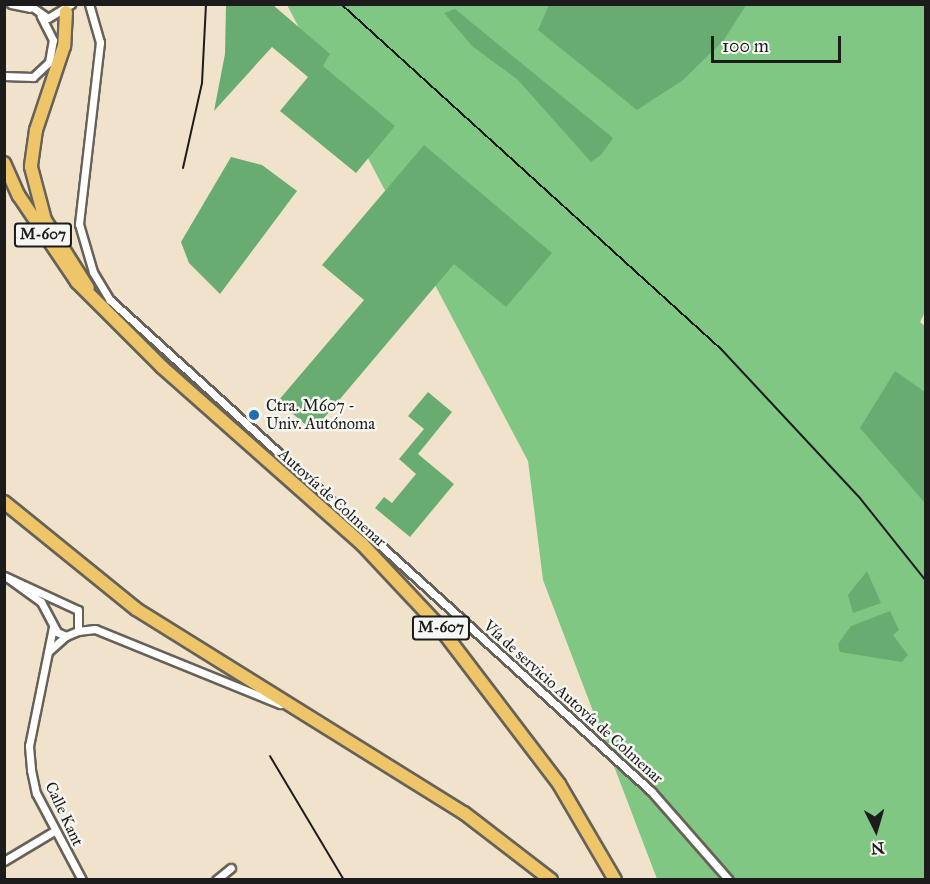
<!DOCTYPE html>
<meta charset="utf-8">
<style>
body{margin:0}
#map{position:relative;width:930px;height:884px;overflow:hidden;background:#f1e3cb;font-family:"IM FELL Great Primer",serif}
div>[style]{position:absolute}
.green>*{inset:0;background:#80c783}
.forest>*{inset:0;background:#68ac71}
.roads{filter:drop-shadow(2px 0 #676259) drop-shadow(-2px 0 #676259) drop-shadow(0 2px #676259) drop-shadow(0 -2px #676259)}
.minor>*{height:7px;margin:-3.5px;padding:0 3.5px;transform-origin:3.5px;border-radius:3.5px;background:#fff}
.motorway>*{height:12px;margin:-6px;padding:0 6px;transform-origin:6px;border-radius:6px;background:#eec569}
.rail>*{height:2px;margin:-1px;padding:0 1px;transform-origin:1px;border-radius:1px;background:#1c1c1c}
.dots>*{width:16px;height:16px;translate:-50% -50%;box-sizing:border-box;border:3px solid #f6f6f2;border-radius:50%}
span{translate:-50% -50%;white-space:nowrap;text-align:center;line-height:1.15;-webkit-text-stroke:5px #f6f6f2;paint-order:stroke}
.shield-label span{padding:2px 4px;background:#f6f6f2;border:2px solid;border-radius:4px;-webkit-text-stroke-width:0}
.shield-label{font-size:15px;color:#1c1c1c;font-weight:700}
.poi-label{font-size:16px;color:#1c1c1c}
.left{translate:0 -50%;text-align:left}
.street-label{font-size:16px;color:#1c1c1c}
.frame{position:absolute;inset:0;border:6px solid #1c1c1c;pointer-events:none}
.north{position:absolute;left:846px;top:800px;width:60px;height:60px;-webkit-text-stroke:4px #f6f6f2;paint-order:stroke;rotate:175deg;font-size:16px;font-weight:700;line-height:24px;text-align:center;color:#1c1c1c}
.north::after{content:'';display:block;margin:auto;width:21px;height:27px;background:#1c1c1c;clip-path:polygon(50% 0,100% 100%,50% 72%,0 100%)}
.scale{position:absolute;left:711px;top:36px;width:130px;height:27px;box-sizing:border-box;border:3px solid #1c1c1c;border-top:0;padding-left:8px;font-size:18px;line-height:21px;white-space:nowrap;color:#1c1c1c;-webkit-text-stroke:4px #f6f6f2;paint-order:stroke}
</style>
<div id="map">
<div class="green">
<div style="clip-path:polygon(287px 5px,925px 5px,926px 310px,920px 322px,926px 327px,925px 879px,657px 879px,543px 580px,528px 461px)"></div>
</div>
<div class="forest">
<div style="clip-path:polygon(226px 5px,273px 5px,330px 54px,323px 66px,395px 126px,356px 173px,280px 111px,308px 77px,272px 47px,214px 111px,225px 54px)"></div>
<div style="clip-path:polygon(549px 5px,549px 4px,746px 5px,724px 40px,683px 80px,637px 110px,538px 30px)"></div>
<div style="clip-path:polygon(455px 9px,613px 138px,601px 155px,591px 162px,518px 80px,472px 46px,444px 13px)"></div>
<div style="clip-path:polygon(424px 145px,552px 253px,506px 307px,454px 264px,313px 431px,278px 401px,364px 300px,322px 265px)"></div>
<div style="clip-path:polygon(231px 157px,262px 165px,297px 191px,220px 294px,189px 263px,181px 242px)"></div>
<div style="clip-path:polygon(895px 371px,925px 392px,925px 503px,860px 428px)"></div>
<div style="clip-path:polygon(428px 392px,452px 412px,418px 454px,454px 484px,410px 537px,375px 508px,384px 497px,392px 503px,416px 474px,399px 459px,424px 429px,408px 416px)"></div>
<div style="clip-path:polygon(867px 571px,881px 603px,853px 613px,848px 595px)"></div>
<div style="clip-path:polygon(890px 611px,899px 630px,893px 635px,908px 655px,902px 662px,840px 652px,838px 644px,851px 626px)"></div>
</div>
<div class="roads">
<div class="minor">
<div style="left:11px;top:4px;width:19px;rotate:12deg"></div>
<div style="left:28px;top:4px;width:24px;rotate:35deg"></div>
<div style="left:48px;top:18px;width:27px;rotate:-31deg"></div>
<div style="left:89px;top:4px;width:40px;rotate:74deg"></div>
<div style="left:100px;top:42px;width:183px;rotate:96.6deg"></div>
<div style="left:79px;top:224px;width:50px;rotate:73.7deg"></div>
<div style="left:93px;top:272px;width:33px;rotate:59deg"></div>
<div style="left:110px;top:300px;width:731px;rotate:42.23deg"></div>
<div style="left:651px;top:791px;width:118px;rotate:48.8deg"></div>
<div style="left:4px;top:76px;width:29px;rotate:2deg"></div>
<div style="left:33px;top:77px;width:22px;rotate:-43deg"></div>
<div style="left:49px;top:62px;width:22px;rotate:-80deg"></div>
<div style="left:53px;top:40px;width:27px;rotate:-117deg"></div>
<div style="left:4px;top:576px;width:81px;rotate:24.7deg"></div>
<div style="left:78px;top:610px;width:21px;rotate:90deg"></div>
<div style="left:78px;top:631px;width:13px;rotate:157deg"></div>
<div style="left:66px;top:636px;width:10px;rotate:-156deg"></div>
<div style="left:57px;top:632px;width:34px;rotate:-118deg"></div>
<div style="left:41px;top:602px;width:41px;rotate:-144deg"></div>
<div style="left:53px;top:627px;width:121px;rotate:101.4deg"></div>
<div style="left:29px;top:746px;width:24px;rotate:85deg"></div>
<div style="left:31px;top:770px;width:24px;rotate:78deg"></div>
<div style="left:36px;top:793px;width:98px;rotate:62.1deg"></div>
<div style="left:78px;top:631px;width:17px;rotate:-7deg"></div>
<div style="left:95px;top:629px;width:200px;rotate:22.1deg"></div>
<div style="left:48px;top:652px;width:24px;rotate:-42deg"></div>
<div style="left:4px;top:861px;width:58px;rotate:-31deg"></div>
<div style="left:216px;top:880px;width:19px;rotate:-39deg"></div>
</div>
<div class="motorway">
<div style="left:66px;top:12px;width:34px;rotate:93deg"></div>
<div style="left:64px;top:46px;width:89px;rotate:108.4deg"></div>
<div style="left:36px;top:130px;width:37px;rotate:98deg"></div>
<div style="left:31px;top:167px;width:55px;rotate:75.2deg"></div>
<div style="left:45px;top:220px;width:80px;rotate:57.7deg"></div>
<div style="left:4px;top:163px;width:36px;rotate:66deg"></div>
<div style="left:19px;top:196px;width:104px;rotate:56deg"></div>
<div style="left:77px;top:282px;width:120px;rotate:45deg"></div>
<div style="left:162px;top:367px;width:267px;rotate:41.5deg"></div>
<div style="left:362px;top:544px;width:111px;rotate:46.8deg"></div>
<div style="left:438px;top:625px;width:200px;rotate:52.7deg"></div>
<div style="left:559px;top:784px;width:111px;rotate:59.7deg"></div>
<div style="left:4px;top:502px;width:170px;rotate:39deg"></div>
<div style="left:136px;top:609px;width:386px;rotate:31.9deg"></div>
<div style="left:464px;top:813px;width:110px;rotate:37.6deg"></div>
</div>
</div>
<div class="rail">
<div style="left:341px;top:4px;width:513px;rotate:42.24deg"></div>
<div style="left:721px;top:349px;width:202px;rotate:47deg"></div>
<div style="left:859px;top:497px;width:107px;rotate:51.4deg"></div>
<div style="left:183px;top:168px;width:87px;rotate:-77.4deg"></div>
<div style="left:202px;top:83px;width:79px;rotate:-87.1deg"></div>
<div style="left:270px;top:756px;width:144px;rotate:59.2deg"></div>
</div>
<div class="dots">
<div style="left:254px;top:415px;background:#1f6fb2"></div>
</div>
<div class="shield-label">
<span style="left:43px;top:235px">M-607</span>
<span style="left:441px;top:628px">M-607</span>
</div>
<div class="poi-label">
<span class="left" style="left:266px;top:415px">Ctra. M607 -<br>Univ. Autónoma</span>
</div>
<div class="street-label">
<span style="left:332px;top:498px;rotate:42deg">Autovía de Colmenar</span>
<span style="left:573px;top:702px;rotate:42deg">Vía de servicio Autovía de Colmenar</span>
<span style="left:64px;top:814px;rotate:65deg">Calle Kant</span>
</div>
<div class="frame"></div>
<div class="north">N</div>
<div class="scale">100 m</div>
</div>
